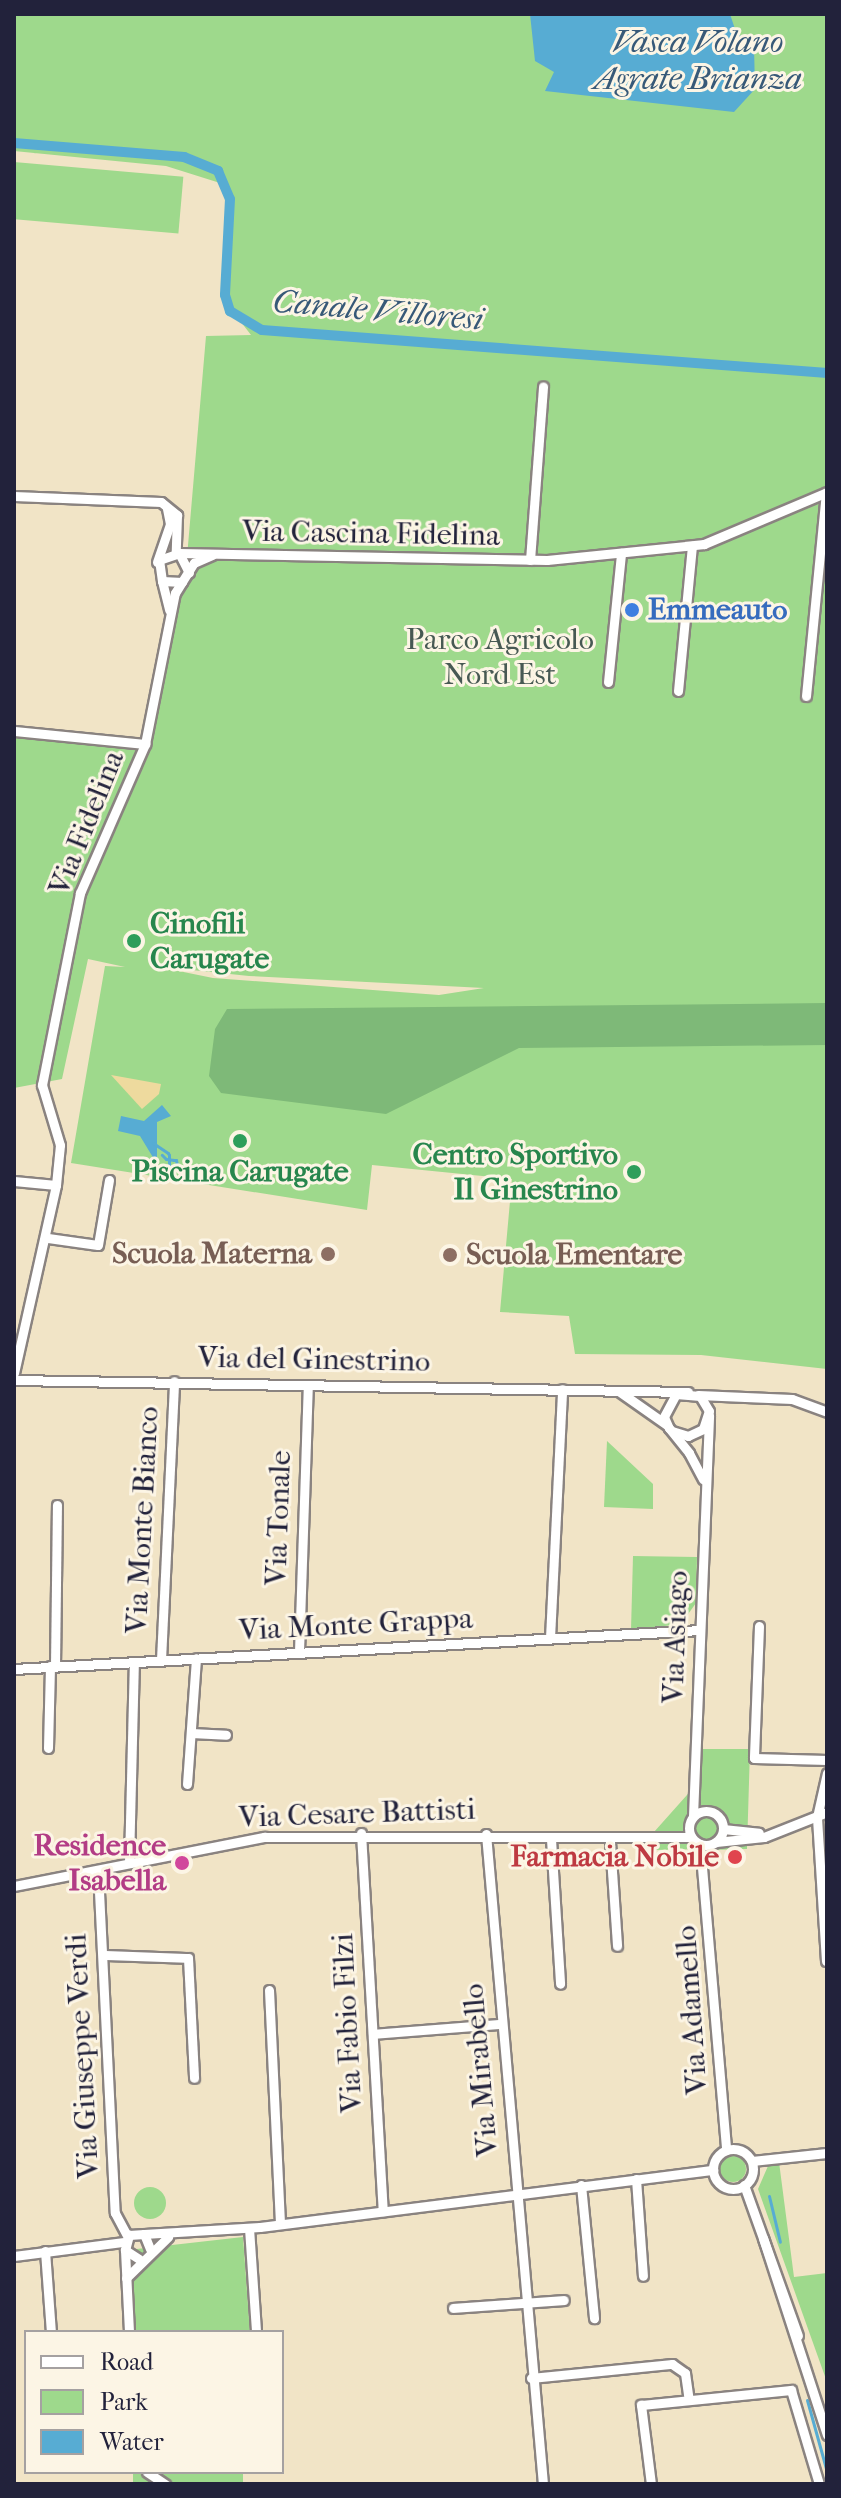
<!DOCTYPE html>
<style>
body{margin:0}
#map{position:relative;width:841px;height:2498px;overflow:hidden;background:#f1e4c6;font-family:"IM FELL French Canon",serif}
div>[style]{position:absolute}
.green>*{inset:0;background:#9ed98c;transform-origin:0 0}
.round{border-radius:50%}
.forest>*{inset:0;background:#7eb978}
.sand>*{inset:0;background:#eeda9e}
.water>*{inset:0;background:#57acd3}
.stream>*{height:3px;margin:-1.5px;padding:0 1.5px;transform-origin:1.5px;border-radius:1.5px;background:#57acd3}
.canal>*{height:10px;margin:-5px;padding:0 5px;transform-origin:5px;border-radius:5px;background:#57acd3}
.roads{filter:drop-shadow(2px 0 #8a8380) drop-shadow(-2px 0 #8a8380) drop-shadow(0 2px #8a8380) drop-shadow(0 -2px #8a8380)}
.minor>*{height:9px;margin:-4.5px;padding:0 4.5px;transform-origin:4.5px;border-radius:4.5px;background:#fff}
.minor>.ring{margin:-4.5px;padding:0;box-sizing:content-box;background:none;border:9px solid #fff;border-radius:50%}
.dots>*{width:22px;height:22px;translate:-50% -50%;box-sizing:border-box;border:4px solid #fcf5e5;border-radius:50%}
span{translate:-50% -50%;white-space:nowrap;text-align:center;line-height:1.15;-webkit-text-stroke:6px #fcf5e5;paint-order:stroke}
.street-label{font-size:30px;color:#22223b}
.shop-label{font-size:30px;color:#366cbe;font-weight:700}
.left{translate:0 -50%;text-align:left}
.park-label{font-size:30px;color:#475953}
.leisure-label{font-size:30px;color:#27864d;font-weight:700}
.right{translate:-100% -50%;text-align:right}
.education-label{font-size:30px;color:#785e54;font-weight:700}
.hotel-label{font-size:30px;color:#b23c85;font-weight:700}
.health-label{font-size:30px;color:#be3a42;font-weight:700}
.water-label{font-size:32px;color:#375978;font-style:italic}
.frame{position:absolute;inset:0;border:16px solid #22223b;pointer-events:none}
.legend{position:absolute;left:24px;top:2330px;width:260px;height:144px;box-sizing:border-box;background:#fcf5e5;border:2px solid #a5a1a1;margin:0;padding:10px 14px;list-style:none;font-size:24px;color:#22223b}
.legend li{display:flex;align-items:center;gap:16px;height:40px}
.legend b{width:40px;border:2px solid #a5a1a1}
</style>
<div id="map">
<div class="green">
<div style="clip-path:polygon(evenodd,14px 14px,827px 14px,827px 1369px,701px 1355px,575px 1354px,569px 1316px,500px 1312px,512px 1179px,372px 1165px,367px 1210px,71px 1163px,105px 966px,125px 967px,88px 959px,62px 1079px,14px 1088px,14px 737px,149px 746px,187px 557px,206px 336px,251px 335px,221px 296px,228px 202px,220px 183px,166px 166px,14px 151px,14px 14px,154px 966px,249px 976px,484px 988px,439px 995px,213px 978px,154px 966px)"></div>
<div style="left:14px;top:162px;width:170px;height:57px;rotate:5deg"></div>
<div style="clip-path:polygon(607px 1441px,653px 1484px,653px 1509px,604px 1507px)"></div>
<div style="clip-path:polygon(633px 1556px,697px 1557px,696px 1603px,681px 1624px,631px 1630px)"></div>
<div style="clip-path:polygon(696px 1749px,750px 1749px,747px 1849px,710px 1850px,706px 1866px,701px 1849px,653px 1850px,654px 1832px,695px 1786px)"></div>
<div class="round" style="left:720px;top:2156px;width:26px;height:26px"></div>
<div style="clip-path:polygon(779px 2162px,794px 2277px,827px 2273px,827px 2382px,758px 2189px,768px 2166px)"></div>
<div class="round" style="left:134px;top:2187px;width:32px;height:32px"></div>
<div style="clip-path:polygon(243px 2237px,250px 2332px,125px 2332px,119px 2251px)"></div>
<div style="left:133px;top:2472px;width:110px;height:12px"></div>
</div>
<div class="forest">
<div style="clip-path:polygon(827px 1003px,827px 1045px,519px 1048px,386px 1114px,221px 1093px,209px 1076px,215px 1029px,227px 1009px)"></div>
</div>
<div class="sand">
<div style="clip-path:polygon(111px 1075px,161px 1084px,159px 1094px,142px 1109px)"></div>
</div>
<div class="water">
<div style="clip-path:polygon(530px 14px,730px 14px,736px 32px,754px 46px,755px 89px,734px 112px,545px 91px,554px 72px,535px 61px)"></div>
<div style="clip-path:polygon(162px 1105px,171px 1116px,157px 1122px,157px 1164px,140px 1136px,118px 1131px,121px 1116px,144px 1121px)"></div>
</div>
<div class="stream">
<div style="left:153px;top:1143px;width:18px;rotate:34deg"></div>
<div style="left:168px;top:1153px;width:2px;rotate:63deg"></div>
<div style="left:169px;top:1155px;width:10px;rotate:90deg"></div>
<div style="left:169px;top:1165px;width:2px;rotate:63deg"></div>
<div style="left:170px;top:1167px;width:7px;rotate:-8deg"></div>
<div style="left:177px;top:1166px;width:6px;rotate:-99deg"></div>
<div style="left:176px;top:1160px;width:2px;rotate:180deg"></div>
<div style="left:174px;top:1160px;width:8px;rotate:-173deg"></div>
<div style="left:166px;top:1159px;width:6px;rotate:-135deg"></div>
<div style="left:769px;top:2196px;width:47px;rotate:76.6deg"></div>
<div style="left:807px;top:2400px;width:75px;rotate:74.5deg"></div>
</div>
<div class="canal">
<div style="left:14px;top:143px;width:171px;rotate:4.7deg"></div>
<div style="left:184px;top:157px;width:37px;rotate:22deg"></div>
<div style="left:218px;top:171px;width:30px;rotate:67deg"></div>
<div style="left:230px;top:199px;width:96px;rotate:93deg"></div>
<div style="left:225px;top:295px;width:17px;rotate:73deg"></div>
<div style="left:230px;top:311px;width:37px;rotate:31deg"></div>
<div style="left:262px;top:330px;width:567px;rotate:4.35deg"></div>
</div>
<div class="roads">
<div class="minor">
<div style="left:14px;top:496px;width:147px;rotate:2.3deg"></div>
<div style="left:161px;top:502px;width:21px;rotate:39deg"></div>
<div style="left:177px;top:515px;width:37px;rotate:92deg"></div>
<div style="left:179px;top:553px;width:368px;rotate:1.1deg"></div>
<div style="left:547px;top:560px;width:158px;rotate:-5.8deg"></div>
<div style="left:704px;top:544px;width:134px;rotate:-22.9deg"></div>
<div style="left:530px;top:560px;width:174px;rotate:-85.7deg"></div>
<div style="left:157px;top:562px;width:40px;rotate:-71.1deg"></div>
<div style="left:170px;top:524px;width:16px;rotate:-101deg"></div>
<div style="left:162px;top:581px;width:30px;rotate:76deg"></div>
<div style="left:182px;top:582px;width:20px;rotate:-177deg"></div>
<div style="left:162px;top:581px;width:21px;rotate:-98deg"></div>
<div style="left:159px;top:560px;width:21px;rotate:-19deg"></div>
<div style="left:179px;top:553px;width:22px;rotate:63deg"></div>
<div style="left:608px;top:682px;width:130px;rotate:-84.2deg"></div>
<div style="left:678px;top:691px;width:146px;rotate:-84.5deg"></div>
<div style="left:806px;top:696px;width:204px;rotate:-84.4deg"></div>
<div style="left:14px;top:731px;width:132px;rotate:5.7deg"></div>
<div style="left:14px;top:1181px;width:42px;rotate:5.4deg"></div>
<div style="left:48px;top:1238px;width:50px;rotate:8deg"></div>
<div style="left:98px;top:1245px;width:66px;rotate:-80.4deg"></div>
<div style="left:14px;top:1373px;width:193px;rotate:-77.4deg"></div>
<div style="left:56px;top:1185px;width:40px;rotate:-84.3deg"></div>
<div style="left:60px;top:1145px;width:63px;rotate:-106.7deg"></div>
<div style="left:42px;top:1085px;width:196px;rotate:-78.8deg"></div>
<div style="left:80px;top:893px;width:163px;rotate:-66.4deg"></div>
<div style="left:145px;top:744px;width:154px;rotate:-78.8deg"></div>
<div style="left:175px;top:593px;width:36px;rotate:-58deg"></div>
<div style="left:194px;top:563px;width:20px;rotate:-24deg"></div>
<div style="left:14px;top:1380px;width:674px;rotate:1.02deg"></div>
<div style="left:620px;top:1392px;width:57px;rotate:35.1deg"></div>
<div style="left:698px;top:1395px;width:94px;rotate:2.4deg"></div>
<div style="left:792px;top:1399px;width:37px;rotate:20deg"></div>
<div style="left:672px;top:1431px;width:17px;rotate:17deg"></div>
<div style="left:688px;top:1436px;width:17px;rotate:-25deg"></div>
<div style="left:703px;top:1429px;width:19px;rotate:-72deg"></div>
<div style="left:709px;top:1411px;width:17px;rotate:-121deg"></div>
<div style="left:700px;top:1396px;width:24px;rotate:-175deg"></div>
<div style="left:676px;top:1394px;width:26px;rotate:118deg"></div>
<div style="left:664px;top:1417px;width:12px;rotate:66deg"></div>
<div style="left:669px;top:1428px;width:32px;rotate:51deg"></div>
<div style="left:689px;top:1453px;width:30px;rotate:62deg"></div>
<div style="left:759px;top:1626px;width:132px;rotate:92.2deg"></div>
<div style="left:754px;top:1758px;width:73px;rotate:1.6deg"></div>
<div style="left:550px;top:1638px;width:249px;rotate:-87.2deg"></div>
<div style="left:299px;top:1652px;width:267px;rotate:-88.1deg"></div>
<div style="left:161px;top:1660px;width:279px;rotate:-87.3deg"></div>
<div style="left:55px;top:1666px;width:161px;rotate:-89.3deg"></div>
<div style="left:14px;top:1669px;width:687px;rotate:-3.25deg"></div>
<div style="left:191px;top:1733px;width:35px;rotate:3deg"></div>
<div style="left:48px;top:1748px;width:82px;rotate:-88.6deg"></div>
<div style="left:187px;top:1784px;width:126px;rotate:-85.9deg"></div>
<div class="ring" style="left:689px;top:1811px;width:25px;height:25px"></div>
<div style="left:693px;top:1816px;width:401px;rotate:-87.7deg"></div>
<div style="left:723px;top:1829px;width:36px;rotate:6deg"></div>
<div style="left:361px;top:1833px;width:379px;rotate:86.7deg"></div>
<div style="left:486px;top:1834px;width:652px;rotate:84.99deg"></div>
<div style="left:551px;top:1839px;width:145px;rotate:86.4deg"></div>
<div style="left:610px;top:1842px;width:104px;rotate:86.1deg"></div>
<div style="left:716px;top:1842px;width:48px;rotate:-5.9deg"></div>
<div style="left:764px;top:1837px;width:68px;rotate:-21.6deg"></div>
<div style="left:700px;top:1844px;width:307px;rotate:85.1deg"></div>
<div style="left:129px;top:1863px;width:201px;rotate:-88.6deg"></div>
<div style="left:98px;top:1871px;width:342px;rotate:87.2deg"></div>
<div style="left:115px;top:2213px;width:26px;rotate:62deg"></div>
<div style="left:14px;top:1886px;width:255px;rotate:-11.1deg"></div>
<div style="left:264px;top:1837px;width:427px"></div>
<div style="left:103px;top:1955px;width:85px;rotate:2deg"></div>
<div style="left:188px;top:1958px;width:120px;rotate:87.1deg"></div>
<div style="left:826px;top:1961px;width:144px;rotate:-93.6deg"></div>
<div style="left:817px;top:1817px;width:45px;rotate:-77.2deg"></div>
<div style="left:269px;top:1990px;width:234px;rotate:87.3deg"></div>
<div style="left:373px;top:2034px;width:128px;rotate:-4.5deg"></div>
<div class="ring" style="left:713px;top:2149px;width:31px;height:31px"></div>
<div style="left:752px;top:2161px;width:75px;rotate:-6.1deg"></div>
<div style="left:636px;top:2179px;width:97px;rotate:85.9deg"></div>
<div style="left:581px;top:2185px;width:134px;rotate:84.4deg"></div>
<div style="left:744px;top:2185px;width:160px;rotate:70.3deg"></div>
<div style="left:249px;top:2228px;width:104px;rotate:86.1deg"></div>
<div style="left:144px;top:2234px;width:116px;rotate:-3.5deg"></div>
<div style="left:260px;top:2227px;width:457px;rotate:-7.2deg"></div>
<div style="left:763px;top:2238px;width:207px;rotate:72deg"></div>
<div style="left:125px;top:2250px;width:82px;rotate:87.2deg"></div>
<div style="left:45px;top:2251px;width:81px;rotate:85.8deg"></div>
<div style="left:14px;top:2256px;width:111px;rotate:-7.3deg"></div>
<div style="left:139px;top:2259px;width:17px;rotate:-147deg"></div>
<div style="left:125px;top:2250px;width:16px;rotate:-75deg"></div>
<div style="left:129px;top:2235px;width:15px;rotate:-4deg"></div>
<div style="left:144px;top:2234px;width:16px;rotate:68deg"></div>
<div style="left:126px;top:2278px;width:59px;rotate:-44.3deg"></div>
<div style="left:453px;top:2308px;width:111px;rotate:-4.1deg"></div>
<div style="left:531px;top:2378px;width:142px;rotate:-5.7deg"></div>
<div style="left:672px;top:2364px;width:16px;rotate:35deg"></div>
<div style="left:685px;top:2373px;width:27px;rotate:82deg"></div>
<div style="left:147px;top:2472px;width:22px;rotate:34deg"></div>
<div style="left:651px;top:2484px;width:80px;rotate:-97.2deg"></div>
<div style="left:641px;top:2405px;width:151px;rotate:-5.7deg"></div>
<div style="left:791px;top:2390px;width:98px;rotate:73.4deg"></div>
</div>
</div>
<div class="dots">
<div style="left:632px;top:610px;background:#3f7fe0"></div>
<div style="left:134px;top:941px;background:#2e9e5b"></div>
<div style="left:240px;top:1141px;background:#2e9e5b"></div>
<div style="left:634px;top:1172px;background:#2e9e5b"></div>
<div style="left:328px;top:1254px;background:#8d6e63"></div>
<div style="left:450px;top:1255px;background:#8d6e63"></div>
<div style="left:735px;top:1857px;background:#e0444e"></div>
<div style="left:182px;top:1863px;background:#d1479c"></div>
</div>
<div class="street-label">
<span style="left:371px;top:534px;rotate:1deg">Via Cascina Fidelina</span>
<span style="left:87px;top:823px;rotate:-68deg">Via Fidelina</span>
<span style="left:314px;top:1360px;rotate:1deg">Via del Ginestrino</span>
<span style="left:279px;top:1518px;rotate:-88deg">Via Tonale</span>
<span style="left:143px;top:1520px;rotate:-87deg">Via Monte Bianco</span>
<span style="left:356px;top:1625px;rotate:-3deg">Via Monte Grappa</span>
<span style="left:676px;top:1637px;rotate:-88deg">Via Asiago</span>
<span style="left:357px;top:1814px;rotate:-2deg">Via Cesare Battisti</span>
<span style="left:692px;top:2010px;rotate:-94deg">Via Adamello</span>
<span style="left:348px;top:2023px;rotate:-93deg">Via Fabio Filzi</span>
<span style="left:83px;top:2056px;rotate:-93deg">Via Giuseppe Verdi</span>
<span style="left:481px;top:2070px;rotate:-95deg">Via Mirabello</span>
</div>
<div class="shop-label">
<span class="left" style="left:648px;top:610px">Emmeauto</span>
</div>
<div class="park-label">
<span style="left:500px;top:657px">Parco Agricolo<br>Nord Est</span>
</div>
<div class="leisure-label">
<span class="left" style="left:150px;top:941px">Cinofili<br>Carugate</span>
<span class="right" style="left:618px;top:1172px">Centro Sportivo<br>Il Ginestrino</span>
<span style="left:240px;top:1172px">Piscina Carugate</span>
</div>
<div class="education-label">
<span class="right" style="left:312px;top:1254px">Scuola Materna</span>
<span class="left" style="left:466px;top:1255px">Scuola Ementare</span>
</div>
<div class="hotel-label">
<span class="right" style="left:166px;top:1863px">Residence<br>Isabella</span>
</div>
<div class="health-label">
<span class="right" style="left:719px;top:1857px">Farmacia Nobile</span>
</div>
<div class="water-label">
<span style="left:698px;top:61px">Vasca Volano<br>Agrate Brianza</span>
<span style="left:378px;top:311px;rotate:5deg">Canale Villoresi</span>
</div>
<div class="frame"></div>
<ul class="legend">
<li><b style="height:10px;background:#fff"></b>Road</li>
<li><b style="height:22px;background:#9ed98c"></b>Park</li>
<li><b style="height:22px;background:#57acd3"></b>Water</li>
</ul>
</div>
